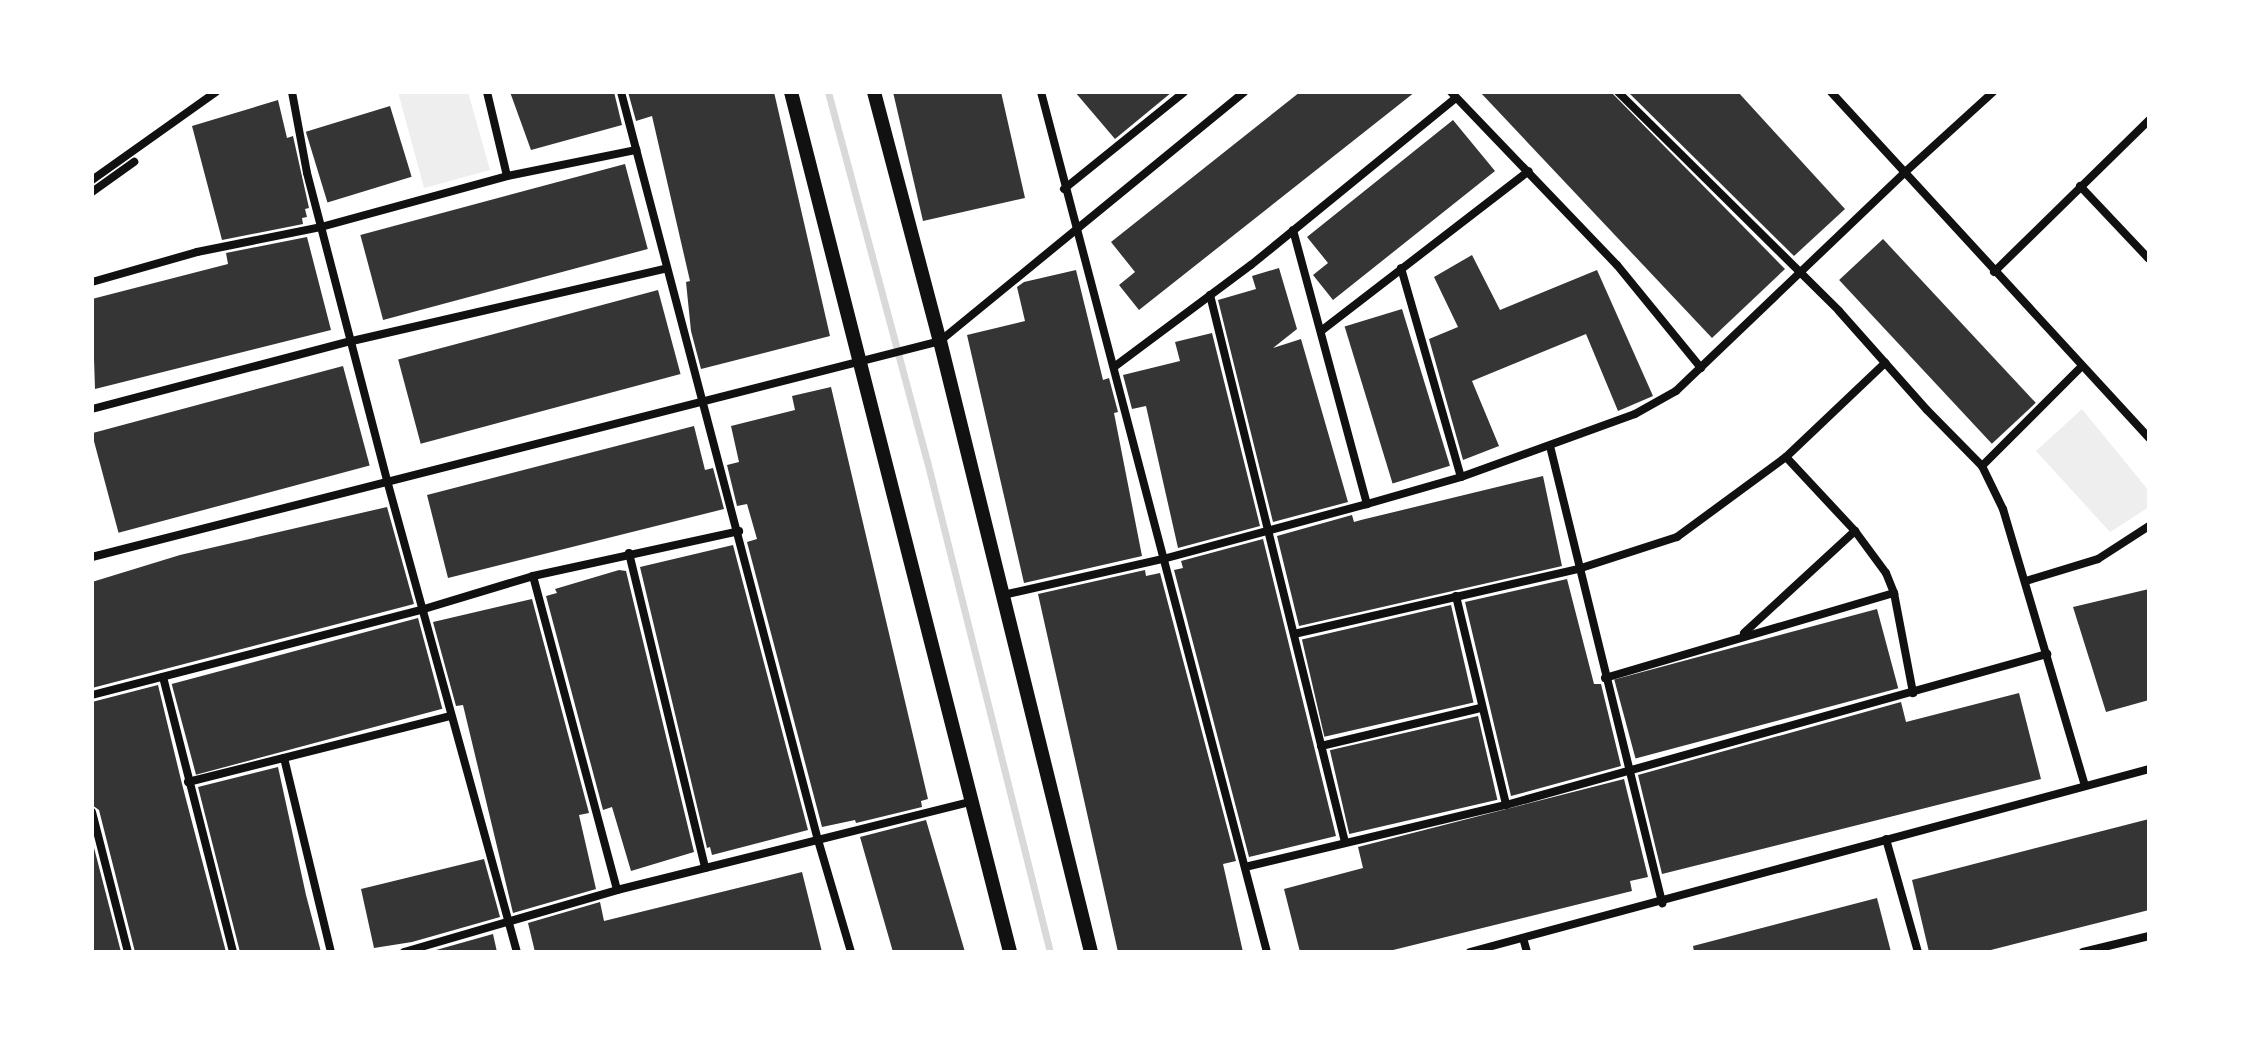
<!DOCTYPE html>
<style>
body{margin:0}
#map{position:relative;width:2241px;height:1044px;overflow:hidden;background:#fff;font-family:Commissioner,sans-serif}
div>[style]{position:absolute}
.green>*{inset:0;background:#eee}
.stream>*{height:7px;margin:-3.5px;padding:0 3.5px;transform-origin:3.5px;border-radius:3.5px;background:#d9d9d9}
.building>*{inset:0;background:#353535;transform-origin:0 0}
.minor>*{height:8px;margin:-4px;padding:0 4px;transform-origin:4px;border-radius:4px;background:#111}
.tertiary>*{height:14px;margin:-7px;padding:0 7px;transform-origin:7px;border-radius:7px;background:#111}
span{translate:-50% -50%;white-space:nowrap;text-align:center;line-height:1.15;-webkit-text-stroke:7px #fff;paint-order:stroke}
.frame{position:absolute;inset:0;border:94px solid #fff;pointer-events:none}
</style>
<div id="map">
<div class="green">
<div style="clip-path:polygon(398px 92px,468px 92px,490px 170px,424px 188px)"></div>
<div style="clip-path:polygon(2082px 409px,2149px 491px,2149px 507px,2110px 532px,2036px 451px)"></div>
</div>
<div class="stream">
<div style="left:828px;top:92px;width:382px;rotate:75deg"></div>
<div style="left:927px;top:461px;width:506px;rotate:75.94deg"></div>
</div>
<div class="building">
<div style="clip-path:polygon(510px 92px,614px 92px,622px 125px,531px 150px)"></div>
<div style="clip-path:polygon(628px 92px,774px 92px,830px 336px,701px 369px,691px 331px,686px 282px,690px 281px,652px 116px,636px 121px)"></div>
<div style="clip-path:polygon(893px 92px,1001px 92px,1025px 198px,923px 221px)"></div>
<div style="clip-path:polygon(1075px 92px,1172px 92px,1115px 139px)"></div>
<div style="clip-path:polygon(1300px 92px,1415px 92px,1139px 310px,1119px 285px,1135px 272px,1111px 242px)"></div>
<div style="clip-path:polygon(1480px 92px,1611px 92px,1785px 269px,1712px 338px)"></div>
<div style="clip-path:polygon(1628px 92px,1738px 92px,1845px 209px,1794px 256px)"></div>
<div style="clip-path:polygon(278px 100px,287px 138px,293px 136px,309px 208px,305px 209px,307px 217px,302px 218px,303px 224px,222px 240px,192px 126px)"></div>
<div style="left:390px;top:106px;width:74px;height:88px;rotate:73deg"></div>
<div style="clip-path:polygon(1453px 120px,1495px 171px,1333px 300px,1313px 275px,1328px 263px,1307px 237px)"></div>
<div style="left:625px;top:164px;width:88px;height:274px;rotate:75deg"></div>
<div style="clip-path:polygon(307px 237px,331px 330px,95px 389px,92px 299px,228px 264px,226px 253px)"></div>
<div style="left:1883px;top:239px;width:224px;height:60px;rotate:47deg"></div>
<div style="clip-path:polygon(1472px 255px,1500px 310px,1597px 270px,1653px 396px,1618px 411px,1586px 334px,1472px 381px,1499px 446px,1463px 460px,1429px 339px,1458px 327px,1434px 277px)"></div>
<div style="clip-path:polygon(1279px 268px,1297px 329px,1273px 348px,1301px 339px,1348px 502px,1273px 522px,1218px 300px,1256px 289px,1252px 276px)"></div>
<div style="clip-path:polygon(1076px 270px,1103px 380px,1109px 378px,1118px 412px,1114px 413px,1142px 556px,1024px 583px,967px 335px,1025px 321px,1017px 287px,1024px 282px)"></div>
<div style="left:658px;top:290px;width:87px;height:269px;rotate:75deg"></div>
<div style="left:1402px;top:309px;width:164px;height:60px;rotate:73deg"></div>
<div style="clip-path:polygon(1212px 333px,1260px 526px,1178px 548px,1146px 406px,1132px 409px,1123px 375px,1180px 361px,1175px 342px)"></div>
<div style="left:343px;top:366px;width:103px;height:260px;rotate:75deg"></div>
<div style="clip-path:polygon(831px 387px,928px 799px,921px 801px,922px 807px,856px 823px,855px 820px,822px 827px,747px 542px,757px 539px,747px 504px,737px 506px,727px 465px,739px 462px,731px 426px,795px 410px,792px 396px)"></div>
<div style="clip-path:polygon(694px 426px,705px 470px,713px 468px,724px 509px,448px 578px,427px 495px)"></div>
<div style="clip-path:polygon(1543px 476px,1562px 566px,1299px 626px,1277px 536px,1352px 515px,1354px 522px,1361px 520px)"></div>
<div style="clip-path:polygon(387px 507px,414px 604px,92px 688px,92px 582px,180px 555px)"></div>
<div style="clip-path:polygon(1263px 539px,1336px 836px,1249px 857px,1174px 570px,1183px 568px,1181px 561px)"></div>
<div style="clip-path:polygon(733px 545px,808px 830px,712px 855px,710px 847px,707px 848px,640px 567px)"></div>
<div style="clip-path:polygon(619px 570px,626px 571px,694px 852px,631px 871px,612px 807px,603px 810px,546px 596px,557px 593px,555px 589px)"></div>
<div style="clip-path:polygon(1145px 570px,1146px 576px,1160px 573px,1236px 861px,1223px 864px,1243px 952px,1118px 952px,1038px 594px)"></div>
<div style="clip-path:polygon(1567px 579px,1594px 684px,1601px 684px,1621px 766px,1511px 796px,1465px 602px)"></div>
<div style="clip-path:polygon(2149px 589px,2149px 700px,2106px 712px,2073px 607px)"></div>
<div style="clip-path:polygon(532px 599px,589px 813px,579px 815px,596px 889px,513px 913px,463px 705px,456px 706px,433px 622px)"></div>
<div style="left:1451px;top:605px;width:100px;height:153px;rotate:77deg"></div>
<div style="left:1877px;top:609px;width:82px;height:272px;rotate:75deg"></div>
<div style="left:418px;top:618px;width:94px;height:255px;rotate:75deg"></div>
<div style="clip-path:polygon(158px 685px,182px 784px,226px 952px,135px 952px,99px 810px,92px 805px,92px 702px)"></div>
<div style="clip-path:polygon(2019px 693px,2041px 779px,1662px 874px,1638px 775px,1901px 702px,1906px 722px)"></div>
<div style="left:1478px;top:716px;width:86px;height:152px;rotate:77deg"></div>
<div style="clip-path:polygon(278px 767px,306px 895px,321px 952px,240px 952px,198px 787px)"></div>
<div style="clip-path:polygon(1624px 779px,1648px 877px,1630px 881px,1632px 891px,1385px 952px,1300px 952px,1284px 889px,1363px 868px,1358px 847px)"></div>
<div style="clip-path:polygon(2149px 819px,2149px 910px,1983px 952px,1929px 952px,1912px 880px)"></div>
<div style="clip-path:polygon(926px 820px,936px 854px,965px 952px,893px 952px,874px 886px,860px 837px)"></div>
<div style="clip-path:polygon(92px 840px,121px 952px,92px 952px)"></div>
<div style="clip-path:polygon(484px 859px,500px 917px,412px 942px,374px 948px,361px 889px)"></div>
<div style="clip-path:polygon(802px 872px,822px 952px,535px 952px,528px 923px,600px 902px,604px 921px)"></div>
<div style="clip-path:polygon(1877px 898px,1891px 952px,1694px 952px,1693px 946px)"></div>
<div style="clip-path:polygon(493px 934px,497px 952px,429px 952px)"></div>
</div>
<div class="minor">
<div style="left:292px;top:92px;width:82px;rotate:79.5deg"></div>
<div style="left:307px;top:173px;width:321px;rotate:75.4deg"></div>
<div style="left:388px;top:484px;width:485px;rotate:74.6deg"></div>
<div style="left:487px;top:92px;width:86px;rotate:76.6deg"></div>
<div style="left:621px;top:92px;width:774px;rotate:75.25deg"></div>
<div style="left:818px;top:840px;width:117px;rotate:73.6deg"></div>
<div style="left:1041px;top:92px;width:889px;rotate:75.28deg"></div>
<div style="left:1451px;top:92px;width:240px;rotate:46.2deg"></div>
<div style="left:1617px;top:265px;width:133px;rotate:50.8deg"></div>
<div style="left:1618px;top:92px;width:311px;rotate:44.7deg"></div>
<div style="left:1839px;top:311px;width:132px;rotate:48.4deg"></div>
<div style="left:1927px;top:410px;width:78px;rotate:45.5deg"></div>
<div style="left:1831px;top:92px;width:470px;rotate:47.4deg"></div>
<div style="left:92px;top:180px;width:152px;rotate:-35.4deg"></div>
<div style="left:2080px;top:186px;width:100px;rotate:46.6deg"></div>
<div style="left:1064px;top:189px;width:154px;rotate:-38.9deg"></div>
<div style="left:92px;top:192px;width:52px;rotate:-35.5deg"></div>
<div style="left:1293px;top:230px;width:284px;rotate:74.9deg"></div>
<div style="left:1401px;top:268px;width:217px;rotate:74deg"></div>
<div style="left:1994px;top:272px;width:217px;rotate:-44.4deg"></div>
<div style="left:92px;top:282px;width:109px;rotate:-15.9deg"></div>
<div style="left:197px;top:252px;width:126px;rotate:-11.4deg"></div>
<div style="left:321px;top:227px;width:193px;rotate:-15.3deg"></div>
<div style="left:507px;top:176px;width:132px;rotate:-11.4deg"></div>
<div style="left:1210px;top:295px;width:563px;rotate:76.14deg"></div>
<div style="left:1321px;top:331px;width:262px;rotate:-37.6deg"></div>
<div style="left:1114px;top:367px;width:171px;rotate:-36.7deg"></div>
<div style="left:1251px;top:265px;width:264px;rotate:-39.2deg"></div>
<div style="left:2081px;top:367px;width:140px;rotate:135deg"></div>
<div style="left:1982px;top:466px;width:48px;rotate:64deg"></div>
<div style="left:2003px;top:509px;width:288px;rotate:73.5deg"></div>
<div style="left:92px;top:409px;width:269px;rotate:-14.7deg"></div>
<div style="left:352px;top:341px;width:323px;rotate:-13deg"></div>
<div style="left:1550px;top:446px;width:471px;rotate:76.2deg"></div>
<div style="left:1786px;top:457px;width:101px;rotate:47deg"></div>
<div style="left:1855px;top:531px;width:52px;rotate:53.6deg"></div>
<div style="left:1886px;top:573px;width:22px;rotate:68deg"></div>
<div style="left:1894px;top:593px;width:102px;rotate:79.2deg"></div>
<div style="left:629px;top:553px;width:324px;rotate:76.4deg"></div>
<div style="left:92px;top:557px;width:875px;rotate:-14.29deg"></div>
<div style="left:940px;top:341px;width:393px;rotate:-39.3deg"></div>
<div style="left:533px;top:576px;width:325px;rotate:75deg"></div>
<div style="left:2026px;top:581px;width:75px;rotate:-17deg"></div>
<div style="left:2098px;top:559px;width:61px;rotate:-32.9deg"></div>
<div style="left:1003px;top:595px;width:164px;rotate:-12.7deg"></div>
<div style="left:1163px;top:559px;width:211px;rotate:-15.1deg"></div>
<div style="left:1367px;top:504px;width:98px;rotate:-16deg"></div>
<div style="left:1461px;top:477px;width:185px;rotate:-19.9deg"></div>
<div style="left:1635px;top:414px;width:47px;rotate:-29.3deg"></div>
<div style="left:1676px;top:391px;width:314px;rotate:-43.7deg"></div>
<div style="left:1903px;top:174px;width:122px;rotate:-42.3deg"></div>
<div style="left:1456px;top:596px;width:215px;rotate:76.5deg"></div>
<div style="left:1744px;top:633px;width:151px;rotate:-42.6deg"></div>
<div style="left:1294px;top:634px;width:291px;rotate:-12.9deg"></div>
<div style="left:1578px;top:569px;width:104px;rotate:-17.9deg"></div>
<div style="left:1677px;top:537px;width:135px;rotate:-36.3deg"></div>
<div style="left:1786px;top:457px;width:137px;rotate:-43.5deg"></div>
<div style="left:163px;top:677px;width:284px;rotate:75.7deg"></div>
<div style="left:1605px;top:678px;width:301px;rotate:-16.4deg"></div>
<div style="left:92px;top:695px;width:343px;rotate:-14.5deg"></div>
<div style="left:424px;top:609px;width:114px;rotate:-16.8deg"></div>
<div style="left:533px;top:576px;width:211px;rotate:-12.3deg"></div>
<div style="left:1321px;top:746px;width:164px;rotate:-13.4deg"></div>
<div style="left:284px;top:758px;width:200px;rotate:76.4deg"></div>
<div style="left:188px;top:782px;width:271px;rotate:-14.1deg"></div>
<div style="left:92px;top:812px;width:145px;rotate:75.6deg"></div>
<div style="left:1886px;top:839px;width:117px;rotate:74.2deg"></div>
<div style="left:1245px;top:867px;width:268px;rotate:-13.4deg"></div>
<div style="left:1506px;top:805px;width:562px;rotate:-15.6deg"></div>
<div style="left:1523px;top:938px;width:15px;rotate:74deg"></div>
<div style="left:404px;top:952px;width:222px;rotate:-16.2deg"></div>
<div style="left:617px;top:890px;width:365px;rotate:-14deg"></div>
<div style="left:1470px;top:952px;width:703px;rotate:-15.08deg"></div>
<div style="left:2083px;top:952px;width:68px;rotate:-13.6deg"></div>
</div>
<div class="tertiary">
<div style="left:791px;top:92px;width:887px;rotate:75.71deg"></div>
<div style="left:874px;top:92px;width:258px;rotate:75.2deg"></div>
<div style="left:940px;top:341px;width:629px;rotate:76.12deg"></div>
</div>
<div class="frame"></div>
</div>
